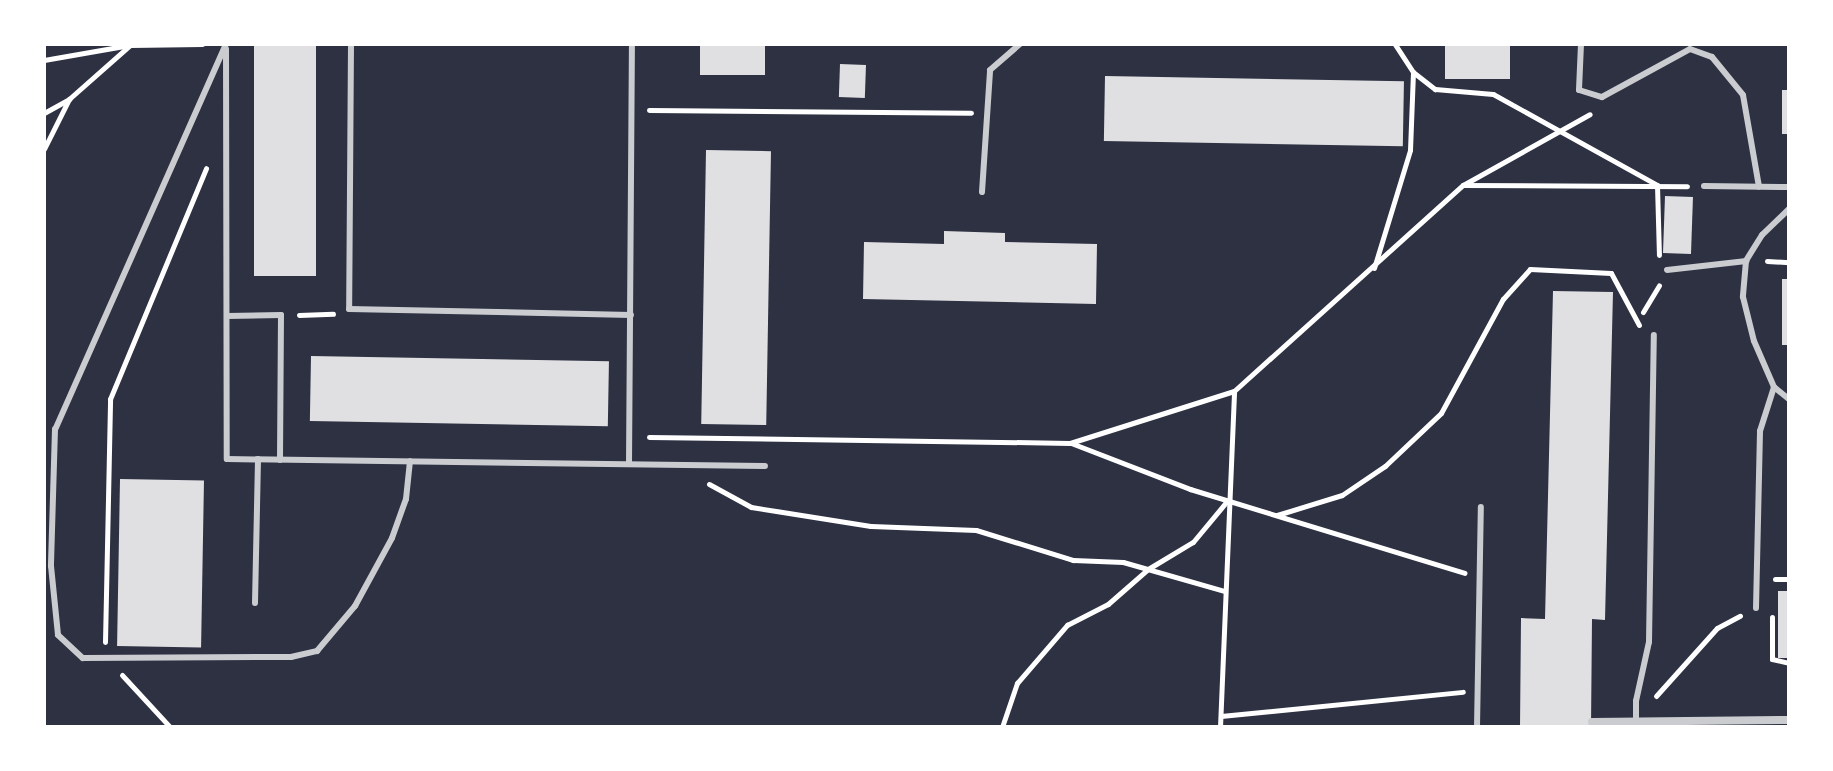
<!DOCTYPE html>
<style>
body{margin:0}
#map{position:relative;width:1833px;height:771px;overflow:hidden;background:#2d3142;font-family:Helvetica,sans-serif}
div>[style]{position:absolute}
.building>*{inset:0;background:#e0e0e3;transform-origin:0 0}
.path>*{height:5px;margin:-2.5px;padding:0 2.5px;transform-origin:2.5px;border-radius:2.5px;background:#fff}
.service>*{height:6px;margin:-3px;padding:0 3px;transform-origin:3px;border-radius:3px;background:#caccd0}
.minor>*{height:8px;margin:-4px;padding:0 4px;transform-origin:4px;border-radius:4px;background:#caccd0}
span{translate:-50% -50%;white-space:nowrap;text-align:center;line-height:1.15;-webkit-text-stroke:7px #fff;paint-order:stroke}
.frame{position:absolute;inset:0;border:46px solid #fff;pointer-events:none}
</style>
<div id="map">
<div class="building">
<div style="left:254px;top:44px;width:62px;height:232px"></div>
<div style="left:700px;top:44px;width:65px;height:31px"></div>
<div style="left:1445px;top:44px;width:65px;height:35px"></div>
<div style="left:840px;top:64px;width:26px;height:33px;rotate:2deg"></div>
<div style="left:1105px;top:76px;width:299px;height:65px;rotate:1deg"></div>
<div style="left:1782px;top:90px;width:7px;height:44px"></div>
<div style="left:706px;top:150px;width:65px;height:274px;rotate:1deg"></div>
<div style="left:1665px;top:196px;width:28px;height:57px;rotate:2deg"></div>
<div style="clip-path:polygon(944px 231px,1005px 233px,1005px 242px,1097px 244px,1096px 304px,863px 299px,864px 242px,944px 244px)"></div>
<div style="left:1782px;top:279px;width:7px;height:66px"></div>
<div style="clip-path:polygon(1553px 291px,1613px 292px,1605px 620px,1592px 619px,1591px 727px,1520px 727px,1521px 618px,1545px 619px)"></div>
<div style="left:311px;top:356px;width:298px;height:65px;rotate:1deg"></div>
<div style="left:120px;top:479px;width:84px;height:167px;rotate:1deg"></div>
<div style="left:1778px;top:591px;width:11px;height:67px"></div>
</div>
<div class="path">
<div style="left:44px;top:60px;width:87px;rotate:-9.9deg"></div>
<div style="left:1413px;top:72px;width:28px;rotate:38deg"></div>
<div style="left:1435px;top:89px;width:58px;rotate:4.9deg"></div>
<div style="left:1493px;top:94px;width:188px;rotate:29deg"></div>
<div style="left:1657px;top:185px;width:70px;rotate:88.4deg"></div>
<div style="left:649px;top:110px;width:322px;rotate:0.5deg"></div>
<div style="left:44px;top:113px;width:29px;rotate:-29deg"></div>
<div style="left:69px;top:99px;width:81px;rotate:-41.5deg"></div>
<div style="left:130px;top:45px;width:72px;rotate:-0.8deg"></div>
<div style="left:44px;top:149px;width:56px;rotate:-63.4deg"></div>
<div style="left:1463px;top:185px;width:145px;rotate:-29.2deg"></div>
<div style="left:1767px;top:261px;width:22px;rotate:3deg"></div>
<div style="left:1374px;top:268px;width:123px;rotate:-73deg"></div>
<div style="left:1410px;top:150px;width:78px;rotate:-87.8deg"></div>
<div style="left:1413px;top:72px;width:33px;rotate:-123deg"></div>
<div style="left:1643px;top:312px;width:31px;rotate:-59deg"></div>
<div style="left:299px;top:315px;width:34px;rotate:-2deg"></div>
<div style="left:649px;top:437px;width:421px;rotate:0.8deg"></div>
<div style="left:1070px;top:443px;width:172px;rotate:-17.6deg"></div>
<div style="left:1234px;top:391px;width:308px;rotate:-42deg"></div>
<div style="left:1463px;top:185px;width:224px;rotate:0.3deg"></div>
<div style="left:1071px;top:443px;width:128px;rotate:21.1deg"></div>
<div style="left:1190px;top:489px;width:287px;rotate:17deg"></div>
<div style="left:709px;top:484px;width:48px;rotate:28.7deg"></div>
<div style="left:751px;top:507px;width:121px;rotate:9deg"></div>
<div style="left:871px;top:526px;width:105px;rotate:2.2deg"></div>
<div style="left:976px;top:530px;width:102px;rotate:17.2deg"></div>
<div style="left:1073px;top:560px;width:50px;rotate:2.3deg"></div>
<div style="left:1123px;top:562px;width:105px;rotate:16deg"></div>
<div style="left:1277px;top:515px;width:68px;rotate:-17.1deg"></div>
<div style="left:1342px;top:495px;width:52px;rotate:-34deg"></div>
<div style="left:1385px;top:466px;width:77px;rotate:-43.4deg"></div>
<div style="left:1441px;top:413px;width:130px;rotate:-61.5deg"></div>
<div style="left:1503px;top:299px;width:40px;rotate:-48deg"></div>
<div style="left:1530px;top:269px;width:81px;rotate:2.8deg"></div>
<div style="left:1611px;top:273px;width:59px;rotate:61.7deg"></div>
<div style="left:1775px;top:579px;width:14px"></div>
<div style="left:1772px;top:617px;width:42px;rotate:90deg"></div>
<div style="left:1772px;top:659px;width:17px;rotate:13deg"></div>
<div style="left:105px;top:642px;width:243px;rotate:-88.8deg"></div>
<div style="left:110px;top:399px;width:250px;rotate:-67.4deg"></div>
<div style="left:122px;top:675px;width:71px;rotate:47.3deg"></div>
<div style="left:1656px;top:696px;width:91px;rotate:-48.1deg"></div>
<div style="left:1717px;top:628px;width:26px;rotate:-28deg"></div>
<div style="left:1221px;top:716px;width:243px;rotate:-5.7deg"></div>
<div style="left:1002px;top:727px;width:46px;rotate:-71.2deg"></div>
<div style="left:1017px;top:683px;width:77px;rotate:-49.2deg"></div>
<div style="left:1067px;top:625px;width:46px;rotate:-27.1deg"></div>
<div style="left:1108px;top:604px;width:53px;rotate:-41.2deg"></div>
<div style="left:1148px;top:569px;width:52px;rotate:-31deg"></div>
<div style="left:1193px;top:542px;width:53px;rotate:-50.3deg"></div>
<div style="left:1220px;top:727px;width:336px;rotate:-87.6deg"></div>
</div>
<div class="service">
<div style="left:226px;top:44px;width:421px;rotate:113.9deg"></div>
<div style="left:55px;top:429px;width:137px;rotate:91.7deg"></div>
<div style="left:51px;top:566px;width:69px;rotate:84.2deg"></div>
<div style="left:58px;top:635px;width:34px;rotate:43deg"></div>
<div style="left:83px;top:658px;width:208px;rotate:-0.3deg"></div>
<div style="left:291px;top:657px;width:27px;rotate:-13deg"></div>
<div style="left:317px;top:651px;width:59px;rotate:-49.8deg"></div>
<div style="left:355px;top:606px;width:77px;rotate:-61.4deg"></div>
<div style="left:392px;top:538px;width:41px;rotate:-70.3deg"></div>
<div style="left:406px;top:499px;width:38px;rotate:-84deg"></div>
<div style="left:351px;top:44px;width:265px;rotate:90.4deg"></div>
<div style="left:349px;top:309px;width:282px;rotate:1.2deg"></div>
<div style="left:1581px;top:44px;width:46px;rotate:92.5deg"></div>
<div style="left:1579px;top:90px;width:24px;rotate:17deg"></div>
<div style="left:1602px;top:97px;width:100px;rotate:-28.6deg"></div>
<div style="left:1690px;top:49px;width:23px;rotate:20deg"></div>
<div style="left:1712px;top:57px;width:49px;rotate:50.8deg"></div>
<div style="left:1743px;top:95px;width:93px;rotate:80.1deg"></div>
<div style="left:226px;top:49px;width:410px;rotate:89.9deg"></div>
<div style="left:227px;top:459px;width:538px;rotate:0.75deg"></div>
<div style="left:1704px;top:186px;width:85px;rotate:0.7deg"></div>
<div style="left:982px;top:192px;width:122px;rotate:-86.2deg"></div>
<div style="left:990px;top:70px;width:40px;rotate:-41deg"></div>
<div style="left:1789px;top:209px;width:37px;rotate:136deg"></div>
<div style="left:1762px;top:235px;width:31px;rotate:122deg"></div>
<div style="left:1746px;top:261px;width:36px;rotate:95deg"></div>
<div style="left:1743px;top:297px;width:45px;rotate:76deg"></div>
<div style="left:1754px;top:341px;width:50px;rotate:66.5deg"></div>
<div style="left:1774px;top:387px;width:19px;rotate:39deg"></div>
<div style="left:1667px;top:270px;width:80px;rotate:-6.5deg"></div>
<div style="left:227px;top:316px;width:54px;rotate:-1.1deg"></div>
<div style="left:281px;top:315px;width:145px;rotate:90.4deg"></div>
<div style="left:629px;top:464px;width:420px;rotate:-89.6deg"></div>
<div style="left:255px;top:603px;width:144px;rotate:-88.8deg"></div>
<div style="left:1756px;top:608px;width:177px;rotate:-88.7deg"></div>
<div style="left:1760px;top:431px;width:46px;rotate:-72.3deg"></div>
<div style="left:1477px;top:727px;width:220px;rotate:-89deg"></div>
<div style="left:1636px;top:727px;width:26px;rotate:-90deg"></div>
<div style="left:1636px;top:701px;width:60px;rotate:-77.6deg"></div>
<div style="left:1649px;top:642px;width:307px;rotate:-89.1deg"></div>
</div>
<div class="minor">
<div style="left:1592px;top:722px;width:197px;rotate:-0.6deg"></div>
</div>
<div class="frame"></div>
</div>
